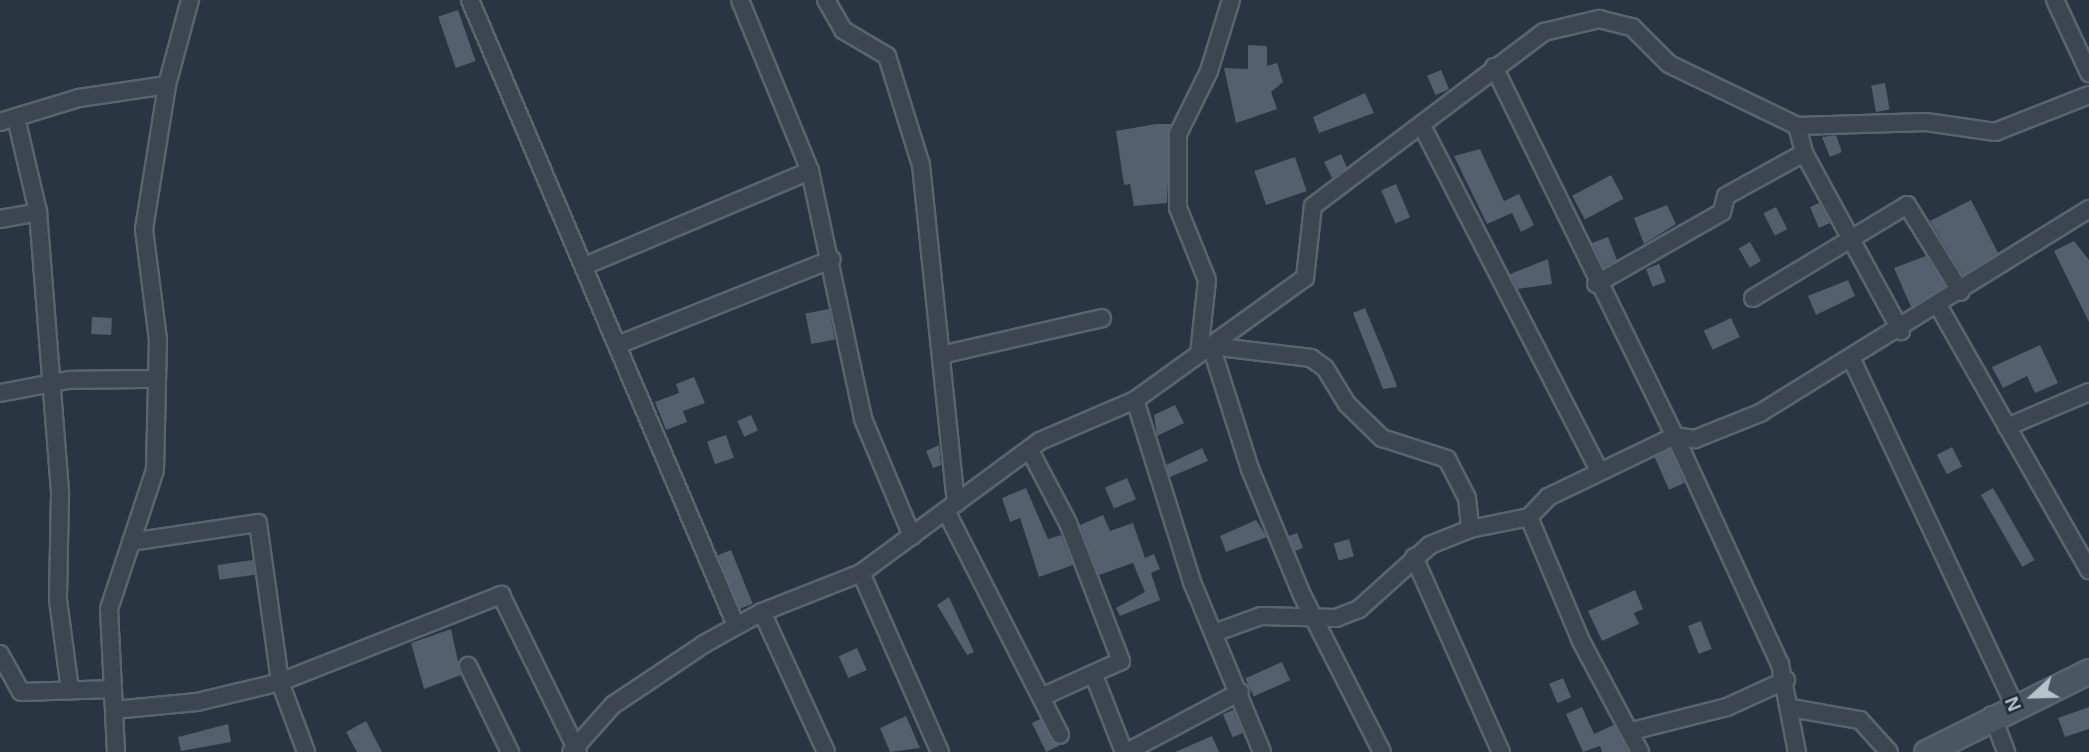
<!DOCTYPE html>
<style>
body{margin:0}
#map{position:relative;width:2089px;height:752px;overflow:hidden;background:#293540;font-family:Helvetica,sans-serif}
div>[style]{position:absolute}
.building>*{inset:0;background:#54606d;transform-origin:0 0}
.roads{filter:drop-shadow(2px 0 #5a646d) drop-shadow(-2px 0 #5a646d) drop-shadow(0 2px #5a646d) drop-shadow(0 -2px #5a646d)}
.street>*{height:16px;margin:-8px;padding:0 8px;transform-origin:8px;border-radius:8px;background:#3d4650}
.secondary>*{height:23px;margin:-11.5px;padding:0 11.5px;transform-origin:11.5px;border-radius:11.5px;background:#4b5663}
span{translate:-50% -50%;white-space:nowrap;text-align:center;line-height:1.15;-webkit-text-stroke:6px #212b36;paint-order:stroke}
.north{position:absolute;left:1998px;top:661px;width:70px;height:70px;-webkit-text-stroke:5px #212b36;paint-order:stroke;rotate:248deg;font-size:19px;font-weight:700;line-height:28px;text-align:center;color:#b9c1ca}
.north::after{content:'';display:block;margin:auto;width:24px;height:32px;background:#b9c1ca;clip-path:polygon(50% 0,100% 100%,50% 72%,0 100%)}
</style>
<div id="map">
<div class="building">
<div style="left:458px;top:10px;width:54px;height:21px;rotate:71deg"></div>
<div style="clip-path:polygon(1248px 45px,1267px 46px,1267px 66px,1277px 63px,1283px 82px,1271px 92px,1277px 109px,1236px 123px,1224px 68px,1248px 69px)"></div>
<div style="left:1441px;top:70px;width:21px;height:15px;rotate:67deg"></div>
<div style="left:1885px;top:83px;width:27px;height:14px;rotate:80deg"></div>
<div style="clip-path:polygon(1365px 93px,1374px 113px,1319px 133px,1313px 117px)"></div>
<div style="clip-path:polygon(1156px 124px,1171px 124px,1167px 203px,1134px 206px,1130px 184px,1124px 185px,1116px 131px)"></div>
<div style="clip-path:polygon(1836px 135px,1842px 152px,1830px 157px,1822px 137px)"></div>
<div style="clip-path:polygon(1480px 149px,1504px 201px,1519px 194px,1534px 225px,1521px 232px,1512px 213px,1487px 224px,1454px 156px)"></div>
<div style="clip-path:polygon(1341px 154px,1347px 168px,1332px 178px,1324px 162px)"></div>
<div style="left:1295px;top:157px;width:36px;height:43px;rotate:71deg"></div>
<div style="left:1611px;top:175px;width:27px;height:44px;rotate:62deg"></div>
<div style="left:1396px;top:184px;width:36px;height:16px;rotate:67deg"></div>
<div style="clip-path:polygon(1971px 200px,1998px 253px,1963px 275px,1930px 221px)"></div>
<div style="clip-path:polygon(1819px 203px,1830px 223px,1819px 228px,1810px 207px)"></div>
<div style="clip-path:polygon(1667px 205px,1676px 224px,1644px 244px,1634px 218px)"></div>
<div style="left:1776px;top:207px;width:25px;height:14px;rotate:63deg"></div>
<div style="clip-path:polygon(1608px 237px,1617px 260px,1604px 267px,1592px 243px)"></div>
<div style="clip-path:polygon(2074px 241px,2089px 260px,2089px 322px,2054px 251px)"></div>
<div style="left:1750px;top:242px;width:22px;height:13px;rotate:60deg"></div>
<div style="clip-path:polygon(1926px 256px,1945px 286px,1911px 307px,1894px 268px)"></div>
<div style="clip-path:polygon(1548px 259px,1552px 284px,1518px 289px,1510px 274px)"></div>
<div style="left:1659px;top:264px;width:19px;height:14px;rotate:69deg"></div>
<div style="clip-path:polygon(1848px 280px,1855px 296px,1816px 315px,1808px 296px)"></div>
<div style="clip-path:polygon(1365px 308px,1394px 378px,1397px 387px,1383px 389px,1353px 313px)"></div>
<div style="left:829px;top:309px;width:31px;height:24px;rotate:79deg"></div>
<div style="left:92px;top:317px;width:20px;height:17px;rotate:3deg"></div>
<div style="left:1731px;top:318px;width:21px;height:30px;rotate:65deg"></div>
<div style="clip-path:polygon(2040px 345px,2058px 383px,2035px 393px,2027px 376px,2003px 388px,1992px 367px)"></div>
<div style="clip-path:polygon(694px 377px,705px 403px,683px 411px,687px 422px,666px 430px,655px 402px,679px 393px,676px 384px)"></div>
<div style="clip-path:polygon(1175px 405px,1184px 423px,1157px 436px,1154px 415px)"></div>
<div style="left:751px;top:415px;width:17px;height:15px;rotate:66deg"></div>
<div style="left:726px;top:435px;width:24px;height:20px;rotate:71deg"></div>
<div style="clip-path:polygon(939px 445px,941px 465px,933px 468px,926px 451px)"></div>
<div style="left:1952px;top:447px;width:22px;height:17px;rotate:63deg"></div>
<div style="clip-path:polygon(1202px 448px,1208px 461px,1170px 477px,1166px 465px)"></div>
<div style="left:1670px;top:450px;width:36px;height:17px;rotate:66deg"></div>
<div style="left:1127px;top:478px;width:23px;height:24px;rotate:67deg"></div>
<div style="clip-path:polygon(1026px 488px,1048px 539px,1061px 535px,1073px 565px,1039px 577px,1020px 518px,1010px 522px,1002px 498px)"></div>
<div style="left:1993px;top:488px;width:83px;height:14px;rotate:60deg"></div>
<div style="clip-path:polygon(1103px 515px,1110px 531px,1133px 523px,1145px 558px,1154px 554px,1160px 569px,1151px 573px,1160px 600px,1120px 616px,1116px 608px,1145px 592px,1133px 563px,1099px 575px,1080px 525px)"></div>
<div style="clip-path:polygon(1256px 520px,1267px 537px,1226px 552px,1220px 536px)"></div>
<div style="left:1297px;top:533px;width:16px;height:9px;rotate:68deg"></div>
<div style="left:1349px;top:539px;width:18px;height:16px;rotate:74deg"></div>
<div style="left:731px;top:550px;width:58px;height:14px;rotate:68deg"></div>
<div style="left:253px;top:560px;width:15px;height:36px;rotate:82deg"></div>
<div style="clip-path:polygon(1635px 590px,1643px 609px,1634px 613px,1639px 624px,1602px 641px,1588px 611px)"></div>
<div style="clip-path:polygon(949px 597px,974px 652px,967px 655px,937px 605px)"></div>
<div style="left:1701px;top:621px;width:30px;height:14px;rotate:69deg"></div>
<div style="clip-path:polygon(451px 629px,461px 675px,424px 689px,411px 643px)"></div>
<div style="left:857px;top:648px;width:24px;height:20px;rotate:66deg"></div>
<div style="left:1282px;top:662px;width:20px;height:40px;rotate:66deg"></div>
<div style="left:1563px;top:678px;width:21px;height:15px;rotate:67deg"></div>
<div style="clip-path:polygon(1582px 707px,1594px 734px,1614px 725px,1628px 752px,1602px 752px,1600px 746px,1583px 752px,1566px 714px)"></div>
<div style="clip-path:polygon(2089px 707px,2089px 729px,2065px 737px,2058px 718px)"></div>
<div style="left:1233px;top:710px;width:25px;height:11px;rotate:67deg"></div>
<div style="clip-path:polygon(906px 716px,920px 748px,890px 752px,880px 728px)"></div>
<div style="clip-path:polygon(1040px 719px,1059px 746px,1046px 752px,1032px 723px)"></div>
<div style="clip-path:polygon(366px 721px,382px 752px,357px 752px,346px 732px)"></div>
<div style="clip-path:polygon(228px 724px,231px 742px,181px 751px,178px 737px)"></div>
<div style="clip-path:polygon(1212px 736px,1219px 752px,1175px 752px)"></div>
</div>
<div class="roads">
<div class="street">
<div style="left:470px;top:0;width:679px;rotate:66.95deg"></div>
<div style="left:740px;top:0;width:185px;rotate:67.7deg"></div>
<div style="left:810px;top:171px;width:254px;rotate:77.9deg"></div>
<div style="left:863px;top:419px;width:127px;rotate:67.3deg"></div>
<div style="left:826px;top:0;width:34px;rotate:60deg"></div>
<div style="left:843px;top:30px;width:51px;rotate:30.6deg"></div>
<div style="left:887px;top:56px;width:114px;rotate:72.7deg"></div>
<div style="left:921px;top:165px;width:340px;rotate:84.1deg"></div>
<div style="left:2055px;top:0;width:81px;rotate:65deg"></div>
<div style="left:1494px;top:67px;width:411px;rotate:63.9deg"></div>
<div style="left:1675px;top:436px;width:20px;rotate:9deg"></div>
<div style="left:1695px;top:439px;width:70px;rotate:-21.8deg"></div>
<div style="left:1760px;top:413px;width:387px;rotate:-31.8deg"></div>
<div style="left:16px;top:118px;width:97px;rotate:76.8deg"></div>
<div style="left:38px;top:212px;width:283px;rotate:85.5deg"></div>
<div style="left:60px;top:494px;width:106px;rotate:91.1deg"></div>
<div style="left:58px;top:600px;width:91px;rotate:82.4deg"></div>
<div style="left:0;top:122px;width:83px;rotate:-16.9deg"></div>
<div style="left:79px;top:98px;width:89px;rotate:-8.4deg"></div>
<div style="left:1422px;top:126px;width:388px;rotate:62.8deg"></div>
<div style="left:1797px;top:126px;width:28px;rotate:75deg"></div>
<div style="left:1804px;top:153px;width:203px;rotate:61.4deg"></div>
<div style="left:0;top:219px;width:39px;rotate:-10deg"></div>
<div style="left:587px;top:265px;width:242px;rotate:-22.9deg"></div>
<div style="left:1596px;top:284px;width:145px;rotate:-29.7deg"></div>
<div style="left:1722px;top:212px;width:16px;rotate:-76deg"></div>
<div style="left:1726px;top:196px;width:89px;rotate:-28.9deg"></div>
<div style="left:1753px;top:298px;width:180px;rotate:-31.1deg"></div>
<div style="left:1907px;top:205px;width:102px;rotate:58.2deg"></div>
<div style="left:1939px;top:307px;width:303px;rotate:60.3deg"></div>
<div style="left:620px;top:344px;width:228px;rotate:-21.8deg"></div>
<div style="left:1211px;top:346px;width:129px;rotate:72.4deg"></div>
<div style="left:1250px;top:469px;width:136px;rotate:67.6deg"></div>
<div style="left:1302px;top:595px;width:176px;rotate:63deg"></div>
<div style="left:1211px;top:346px;width:101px;rotate:6.8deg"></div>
<div style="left:1311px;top:358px;width:17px;rotate:36deg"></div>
<div style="left:1325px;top:368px;width:42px;rotate:58.6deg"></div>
<div style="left:1347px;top:404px;width:49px;rotate:44.2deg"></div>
<div style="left:1382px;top:438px;width:68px;rotate:17.9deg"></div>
<div style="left:1447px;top:459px;width:44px;rotate:62.9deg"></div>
<div style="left:1467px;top:498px;width:31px;rotate:84deg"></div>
<div style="left:1199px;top:354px;width:74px;rotate:-83.8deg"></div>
<div style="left:1207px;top:280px;width:78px;rotate:-111.9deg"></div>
<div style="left:1178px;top:208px;width:74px;rotate:-90deg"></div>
<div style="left:1178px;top:134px;width:70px;rotate:-63.8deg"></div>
<div style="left:1209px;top:71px;width:74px;rotate:-72.8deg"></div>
<div style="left:941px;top:355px;width:165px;rotate:-12.9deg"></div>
<div style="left:1852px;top:360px;width:381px;rotate:64.8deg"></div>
<div style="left:0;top:393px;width:70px;rotate:-10.7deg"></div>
<div style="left:69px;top:380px;width:88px;rotate:-0.7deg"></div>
<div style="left:1135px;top:400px;width:191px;rotate:72.6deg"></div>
<div style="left:1192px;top:582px;width:184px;rotate:67.6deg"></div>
<div style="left:2007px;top:427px;width:89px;rotate:-23.1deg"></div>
<div style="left:1029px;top:449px;width:84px;rotate:62.2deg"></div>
<div style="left:1068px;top:523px;width:148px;rotate:69deg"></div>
<div style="left:1121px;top:661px;width:85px;rotate:155.6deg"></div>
<div style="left:946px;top:511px;width:251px;rotate:63deg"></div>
<div style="left:131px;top:542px;width:128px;rotate:-8.5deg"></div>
<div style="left:258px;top:523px;width:161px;rotate:82.1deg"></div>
<div style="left:280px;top:682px;width:75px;rotate:69.6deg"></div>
<div style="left:1414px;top:557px;width:214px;rotate:66deg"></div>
<div style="left:861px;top:573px;width:196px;rotate:66.2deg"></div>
<div style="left:762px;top:612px;width:154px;rotate:65.4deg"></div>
<div style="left:1214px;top:633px;width:50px;rotate:-19.9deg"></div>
<div style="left:1261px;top:616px;width:75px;rotate:1.5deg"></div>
<div style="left:1336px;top:618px;width:25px;rotate:-21deg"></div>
<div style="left:1359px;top:609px;width:96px;rotate:-42deg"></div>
<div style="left:1430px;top:545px;width:43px;rotate:-21.8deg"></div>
<div style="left:1470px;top:529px;width:60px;rotate:-11.5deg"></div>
<div style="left:0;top:654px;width:43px;rotate:61.1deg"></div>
<div style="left:21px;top:692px;width:92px;rotate:-1.9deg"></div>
<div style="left:468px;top:666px;width:96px;rotate:64deg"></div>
<div style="left:1095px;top:678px;width:79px;rotate:68.6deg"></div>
<div style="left:1791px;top:708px;width:70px;rotate:9.9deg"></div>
<div style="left:1860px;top:720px;width:43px;rotate:47.8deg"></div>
<div style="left:114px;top:710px;width:83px;rotate:-5.5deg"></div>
<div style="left:197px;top:702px;width:85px;rotate:-13.5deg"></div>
<div style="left:280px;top:682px;width:238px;rotate:-21.5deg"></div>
<div style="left:501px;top:595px;width:175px;rotate:63.9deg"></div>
<div style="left:1992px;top:715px;width:40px;rotate:69deg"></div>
<div style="left:1632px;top:731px;width:98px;rotate:-14.2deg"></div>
<div style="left:1727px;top:707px;width:65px;rotate:-24.6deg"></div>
<div style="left:116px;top:752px;width:143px;rotate:-92.8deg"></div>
<div style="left:109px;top:609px;width:146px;rotate:-71.7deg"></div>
<div style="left:155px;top:470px;width:130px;rotate:-88.7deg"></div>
<div style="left:158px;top:340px;width:112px;rotate:-97.2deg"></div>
<div style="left:144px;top:229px;width:146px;rotate:-80.9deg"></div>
<div style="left:167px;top:85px;width:88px;rotate:-74.9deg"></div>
<div style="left:571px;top:752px;width:63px;rotate:-48.2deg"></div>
<div style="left:613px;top:705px;width:110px;rotate:-33.8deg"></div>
<div style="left:704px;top:644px;width:66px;rotate:-28.9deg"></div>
<div style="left:762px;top:612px;width:106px;rotate:-21.5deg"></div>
<div style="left:861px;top:573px;width:222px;rotate:-36.4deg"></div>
<div style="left:1040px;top:441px;width:103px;rotate:-23.3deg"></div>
<div style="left:1135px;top:400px;width:209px;rotate:-35.7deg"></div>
<div style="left:1305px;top:278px;width:72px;rotate:-83.7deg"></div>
<div style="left:1313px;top:206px;width:289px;rotate:-37deg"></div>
<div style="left:1544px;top:32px;width:57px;rotate:-13.3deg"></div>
<div style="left:1599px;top:19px;width:34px;rotate:14deg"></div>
<div style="left:1632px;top:27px;width:52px;rotate:45deg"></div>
<div style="left:1669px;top:64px;width:142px;rotate:25.8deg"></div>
<div style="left:1797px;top:126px;width:129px;rotate:-1.8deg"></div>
<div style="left:1926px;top:122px;width:70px;rotate:8.2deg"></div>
<div style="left:1995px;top:132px;width:101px;rotate:-21.5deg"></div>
<div style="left:1127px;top:752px;width:128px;rotate:-28deg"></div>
<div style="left:1640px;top:752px;width:126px;rotate:-118deg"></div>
<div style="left:1581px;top:641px;width:134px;rotate:-112.8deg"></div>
<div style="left:1529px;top:517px;width:28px;rotate:-46deg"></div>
<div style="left:1548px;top:497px;width:141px;rotate:-25.7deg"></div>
<div style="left:1675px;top:436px;width:251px;rotate:65.3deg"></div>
<div style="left:1780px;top:664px;width:90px;rotate:79.1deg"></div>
</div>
<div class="secondary">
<div style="left:1926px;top:752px;width:182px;rotate:-26.4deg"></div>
</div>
</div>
<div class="north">N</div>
</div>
